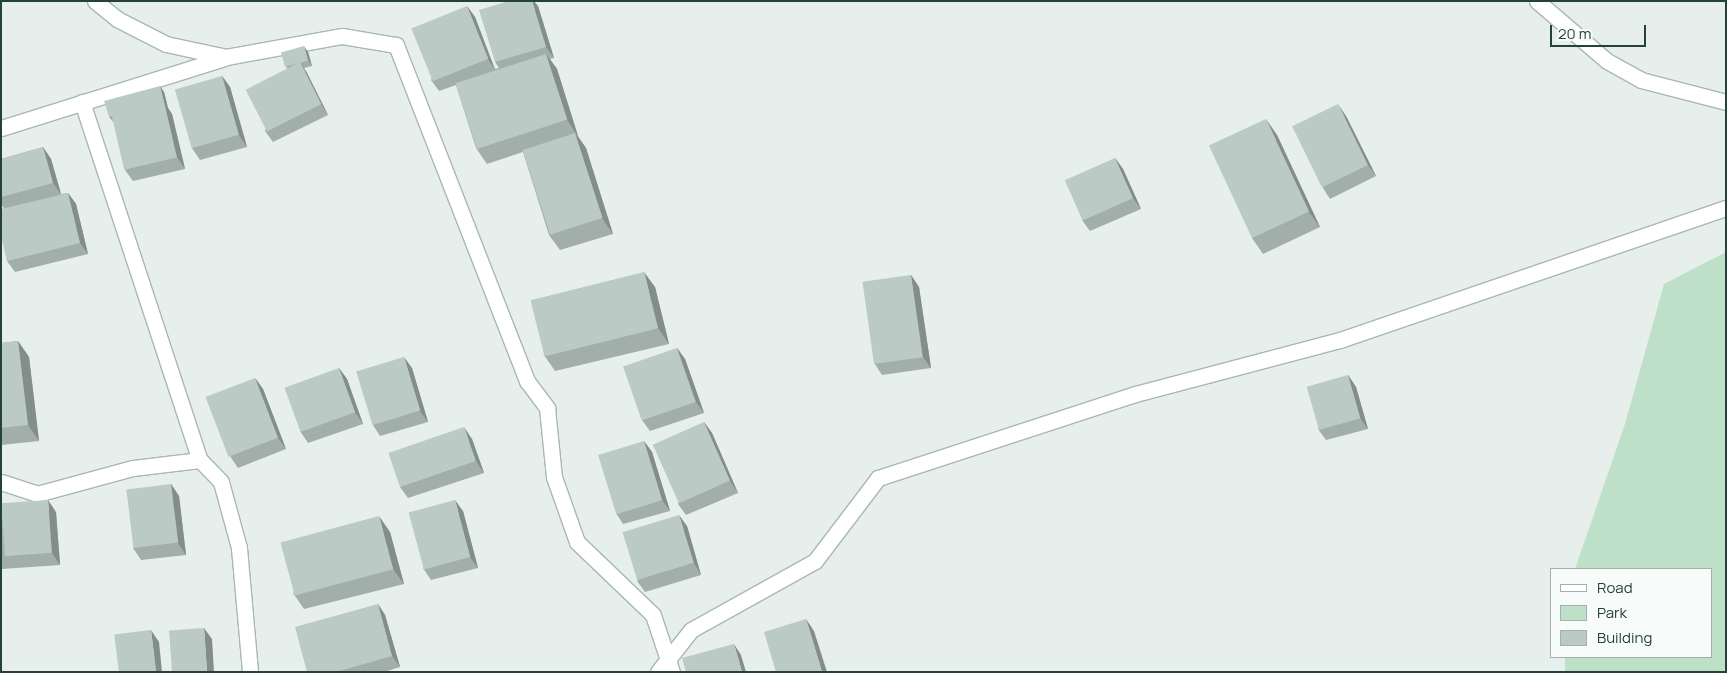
<!DOCTYPE html>
<style>
body{margin:0}
#map{position:relative;width:1727px;height:673px;overflow:hidden;background:#e6efeb;font-family:Manrope,sans-serif}
div>[style]{position:absolute}
.green>*{inset:0;background:#bfe0c8}
.roads{filter:drop-shadow(1px 0 #a8b8b2) drop-shadow(-1px 0 #a8b8b2) drop-shadow(0 1px #a8b8b2) drop-shadow(0 -1px #a8b8b2)}
.street>*{height:15px;margin:-7.5px;padding:0 7.5px;transform-origin:7.5px;border-radius:7.5px;background:#fff}
.wall>*{inset:0;background:#a1aea9}
.shaded-wall>*{inset:0;background:#838d89}
.building>*{inset:0;background:#bbcac4;transform-origin:0 0}
span{translate:-50% -50%;white-space:nowrap;text-align:center;line-height:1.15;-webkit-text-stroke:4px #f7fbf9;paint-order:stroke}
.frame{position:absolute;inset:0;border:2px solid #24423a;pointer-events:none}
.legend{position:absolute;left:1550px;top:568px;width:162px;height:90px;box-sizing:border-box;background:#f7fbf9;border:1px solid #a3b1ad;margin:0;padding:6px 9px;list-style:none;font-size:15px;color:#24423a}
.legend li{display:flex;align-items:center;gap:10px;height:25px}
.legend b{width:25px;border:1px solid #a3b1ad}
.scale{position:absolute;left:1550px;top:25px;width:96px;height:22px;box-sizing:border-box;border:2px solid #24423a;border-top:0;padding-left:6px;font-size:15px;line-height:18px;white-space:nowrap;color:#24423a;-webkit-text-stroke:4px #f7fbf9;paint-order:stroke}
</style>
<div id="map">
<div class="green">
<div style="clip-path:polygon(1726px 252px,1726px 672px,1565px 672px,1565px 657px,1711px 657px,1711px 569px,1575px 569px,1625px 424px,1664px 284px)"></div>
</div>
<div class="roads">
<div class="street">
<div style="left:95px;top:1px;width:28px;rotate:39deg"></div>
<div style="left:117px;top:19px;width:55px;rotate:27deg"></div>
<div style="left:166px;top:44px;width:61px;rotate:12.2deg"></div>
<div style="left:226px;top:57px;width:118px;rotate:-10.3deg"></div>
<div style="left:342px;top:36px;width:55px;rotate:9.5deg"></div>
<div style="left:396px;top:45px;width:361px;rotate:68.7deg"></div>
<div style="left:527px;top:381px;width:34px;rotate:53deg"></div>
<div style="left:547px;top:408px;width:69px;rotate:84.2deg"></div>
<div style="left:554px;top:477px;width:69px;rotate:70.5deg"></div>
<div style="left:577px;top:542px;width:105px;rotate:43.8deg"></div>
<div style="left:653px;top:615px;width:60px;rotate:71.6deg"></div>
<div style="left:1537px;top:1px;width:92px;rotate:40.6deg"></div>
<div style="left:1607px;top:61px;width:39px;rotate:29deg"></div>
<div style="left:1641px;top:80px;width:88px;rotate:14.5deg"></div>
<div style="left:82px;top:102px;width:377px;rotate:71.8deg"></div>
<div style="left:1px;top:128px;width:234px;rotate:-17.4deg"></div>
<div style="left:1px;top:482px;width:38px;rotate:18deg"></div>
<div style="left:37px;top:494px;width:99px;rotate:-15.2deg"></div>
<div style="left:133px;top:468px;width:67px;rotate:-6.8deg"></div>
<div style="left:200px;top:460px;width:30px;rotate:46deg"></div>
<div style="left:221px;top:482px;width:68px;rotate:74.7deg"></div>
<div style="left:239px;top:548px;width:124px;rotate:84.9deg"></div>
<div style="left:658px;top:672px;width:53px;rotate:-51.8deg"></div>
<div style="left:691px;top:630px;width:142px;rotate:-29.1deg"></div>
<div style="left:815px;top:561px;width:104px;rotate:-52.8deg"></div>
<div style="left:878px;top:478px;width:270px;rotate:-18.1deg"></div>
<div style="left:1135px;top:394px;width:212px;rotate:-14.8deg"></div>
<div style="left:1340px;top:340px;width:408px;rotate:-18.9deg"></div>
</div>
</div>
<div class="wall">
<div style="clip-path:polygon(467px 6px,475px 17px,495px 69px,499px 68px,495px 62px,538px 6px,554px 58px,550px 59px,557px 69px,578px 136px,586px 148px,613px 234px,560px 250px,549px 235px,523px 152px,487px 164px,476px 148px,456px 85px,439px 91px,431px 80px)"></div>
<div style="clip-path:polygon(308px 52px,312px 66px,304px 68px,307px 73px,328px 115px,273px 142px,265px 131px,287px 68px,285px 65px)"></div>
<div style="clip-path:polygon(222px 76px,230px 87px,247px 147px,200px 160px,192px 148px)"></div>
<div style="clip-path:polygon(160px 86px,164px 92px,168px 108px,172px 114px,185px 169px,133px 181px,125px 170px,114px 123px,109px 117px)"></div>
<div style="clip-path:polygon(1346px 116px,1376px 176px,1330px 199px,1323px 188px)"></div>
<div style="clip-path:polygon(1277px 135px,1320px 227px,1263px 254px,1252px 238px)"></div>
<div style="clip-path:polygon(43px 147px,51px 159px,61px 194px,68px 193px,76px 204px,88px 254px,15px 272px,7px 261px,4px 208px,1px 204px,1px 159px)"></div>
<div style="clip-path:polygon(1115px 158px,1123px 169px,1141px 209px,1090px 231px,1082px 220px)"></div>
<div style="clip-path:polygon(911px 275px,919px 287px,931px 368px,882px 375px,875px 364px)"></div>
<div style="clip-path:polygon(655px 287px,669px 344px,555px 371px,544px 355px)"></div>
<div style="clip-path:polygon(18px 341px,29px 357px,39px 441px,1px 445px,1px 343px)"></div>
<div style="clip-path:polygon(677px 348px,685px 359px,704px 413px,650px 431px,642px 420px)"></div>
<div style="clip-path:polygon(339px 368px,347px 379px,363px 424px,308px 443px,300px 431px)"></div>
<div style="clip-path:polygon(412px 368px,428px 422px,380px 436px,373px 425px)"></div>
<div style="clip-path:polygon(1348px 375px,1356px 387px,1368px 429px,1326px 440px,1318px 429px)"></div>
<div style="clip-path:polygon(255px 378px,263px 389px,286px 449px,238px 468px,230px 456px)"></div>
<div style="clip-path:polygon(704px 422px,712px 433px,738px 493px,686px 515px,678px 504px)"></div>
<div style="clip-path:polygon(472px 439px,484px 473px,408px 498px,400px 487px)"></div>
<div style="clip-path:polygon(644px 441px,652px 452px,670px 511px,623px 524px,616px 513px)"></div>
<div style="clip-path:polygon(171px 484px,179px 496px,186px 555px,141px 560px,133px 548px)"></div>
<div style="clip-path:polygon(1px 504px,56px 512px,60px 565px,2px 569px)"></div>
<div style="clip-path:polygon(463px 511px,478px 568px,431px 580px,423px 568px)"></div>
<div style="clip-path:polygon(687px 526px,701px 575px,645px 592px,637px 581px)"></div>
<div style="clip-path:polygon(390px 532px,404px 584px,304px 609px,293px 593px)"></div>
<div style="clip-path:polygon(378px 604px,385px 615px,400px 667px,384px 672px,307px 672px)"></div>
</div>
<div class="shaded-wall">
<div style="clip-path:polygon(532px 1px,534px 1px,538px 6px,554px 58px,546px 47px)"></div>
<div style="clip-path:polygon(467px 6px,475px 17px,495px 70px,488px 59px)"></div>
<div style="clip-path:polygon(304px 46px,308px 52px,312px 66px,308px 60px)"></div>
<div style="clip-path:polygon(546px 54px,557px 69px,578px 136px,567px 120px)"></div>
<div style="clip-path:polygon(300px 62px,307px 73px,328px 115px,321px 104px)"></div>
<div style="clip-path:polygon(222px 76px,230px 87px,247px 147px,239px 135px)"></div>
<div style="clip-path:polygon(160px 86px,164px 92px,168px 108px,164px 102px)"></div>
<div style="clip-path:polygon(164px 102px,172px 114px,185px 169px,177px 157px)"></div>
<div style="clip-path:polygon(1338px 104px,1346px 116px,1376px 176px,1368px 165px)"></div>
<div style="clip-path:polygon(1266px 119px,1277px 135px,1320px 227px,1309px 212px)"></div>
<div style="clip-path:polygon(575px 133px,586px 148px,613px 234px,602px 218px)"></div>
<div style="clip-path:polygon(43px 147px,51px 159px,61px 194px,53px 183px)"></div>
<div style="clip-path:polygon(1115px 158px,1123px 169px,1141px 209px,1133px 198px)"></div>
<div style="clip-path:polygon(68px 193px,76px 204px,88px 254px,80px 243px)"></div>
<div style="clip-path:polygon(644px 272px,655px 287px,669px 344px,658px 328px)"></div>
<div style="clip-path:polygon(911px 275px,919px 287px,931px 368px,923px 357px)"></div>
<div style="clip-path:polygon(18px 341px,29px 357px,39px 441px,28px 425px)"></div>
<div style="clip-path:polygon(677px 348px,685px 359px,704px 413px,696px 402px)"></div>
<div style="clip-path:polygon(404px 357px,412px 368px,428px 422px,420px 411px)"></div>
<div style="clip-path:polygon(339px 368px,347px 379px,363px 424px,355px 412px)"></div>
<div style="clip-path:polygon(1348px 375px,1356px 387px,1368px 429px,1360px 418px)"></div>
<div style="clip-path:polygon(255px 378px,263px 389px,286px 449px,278px 438px)"></div>
<div style="clip-path:polygon(704px 422px,712px 433px,738px 493px,730px 481px)"></div>
<div style="clip-path:polygon(464px 427px,472px 439px,484px 473px,476px 461px)"></div>
<div style="clip-path:polygon(644px 441px,652px 452px,670px 511px,662px 500px)"></div>
<div style="clip-path:polygon(171px 484px,179px 496px,186px 555px,178px 543px)"></div>
<div style="clip-path:polygon(48px 500px,56px 512px,60px 565px,52px 553px)"></div>
<div style="clip-path:polygon(455px 500px,463px 511px,478px 568px,470px 557px)"></div>
<div style="clip-path:polygon(679px 515px,687px 526px,701px 575px,694px 563px)"></div>
<div style="clip-path:polygon(379px 516px,390px 532px,404px 584px,393px 569px)"></div>
<div style="clip-path:polygon(378px 604px,385px 615px,400px 667px,392px 656px)"></div>
<div style="clip-path:polygon(806px 619px,814px 631px,827px 672px,822px 672px)"></div>
<div style="clip-path:polygon(204px 628px,212px 639px,214px 672px,207px 672px)"></div>
<div style="clip-path:polygon(151px 630px,159px 642px,162px 672px,156px 672px)"></div>
<div style="clip-path:polygon(734px 644px,741px 655px,746px 672px,742px 672px)"></div>
</div>
<div class="building">
<div style="clip-path:polygon(509px 1px,532px 1px,546px 47px,495px 62px,479px 10px)"></div>
<div style="left:467px;top:6px;width:57px;height:60px;rotate:68deg"></div>
<div style="left:304px;top:46px;width:15px;height:24px;rotate:74deg"></div>
<div style="left:546px;top:54px;width:69px;height:95px;rotate:72deg"></div>
<div style="left:300px;top:62px;width:47px;height:61px;rotate:63deg"></div>
<div style="left:222px;top:76px;width:61px;height:49px;rotate:74deg"></div>
<div style="clip-path:polygon(160px 86px,164px 102px,112px 115px,112px 116px,109px 117px,104px 101px)"></div>
<div style="left:164px;top:102px;width:57px;height:54px;rotate:77deg"></div>
<div style="left:1338px;top:104px;width:68px;height:51px;rotate:64deg"></div>
<div style="left:1266px;top:119px;width:102px;height:63px;rotate:65deg"></div>
<div style="left:575px;top:133px;width:89px;height:55px;rotate:72deg"></div>
<div style="clip-path:polygon(43px 147px,53px 183px,1px 197px,1px 159px)"></div>
<div style="left:1115px;top:158px;width:44px;height:55px;rotate:66deg"></div>
<div style="clip-path:polygon(68px 193px,80px 243px,7px 261px,1px 236px,1px 209px)"></div>
<div style="left:644px;top:272px;width:58px;height:117px;rotate:76deg"></div>
<div style="left:911px;top:275px;width:83px;height:49px;rotate:82deg"></div>
<div style="clip-path:polygon(18px 341px,28px 425px,1px 428px,1px 343px)"></div>
<div style="left:677px;top:348px;width:57px;height:57px;rotate:71deg"></div>
<div style="left:404px;top:357px;width:56px;height:50px;rotate:73deg"></div>
<div style="left:339px;top:368px;width:47px;height:58px;rotate:70deg"></div>
<div style="left:1348px;top:375px;width:45px;height:43px;rotate:74deg"></div>
<div style="left:255px;top:378px;width:64px;height:53px;rotate:69deg"></div>
<div style="left:704px;top:422px;width:64px;height:56px;rotate:66deg"></div>
<div style="left:464px;top:427px;width:36px;height:80px;rotate:71deg"></div>
<div style="left:644px;top:441px;width:62px;height:48px;rotate:73deg"></div>
<div style="left:171px;top:484px;width:59px;height:45px;rotate:83deg"></div>
<div style="left:48px;top:500px;width:53px;height:47px;rotate:86deg"></div>
<div style="left:455px;top:500px;width:59px;height:48px;rotate:75deg"></div>
<div style="left:679px;top:515px;width:50px;height:59px;rotate:73deg"></div>
<div style="left:379px;top:516px;width:55px;height:102px;rotate:75deg"></div>
<div style="clip-path:polygon(378px 604px,392px 656px,336px 672px,307px 672px,295px 627px)"></div>
<div style="clip-path:polygon(806px 619px,822px 672px,776px 672px,764px 632px)"></div>
<div style="left:204px;top:628px;width:44px;height:35px;rotate:86deg"></div>
<div style="left:151px;top:630px;width:42px;height:37px;rotate:83deg"></div>
<div style="clip-path:polygon(734px 644px,742px 672px,686px 672px,682px 658px)"></div>
</div>
<div class="frame"></div>
<ul class="legend">
<li><b style="height:6px;background:#fff"></b>Road</li>
<li><b style="height:14px;background:#bfe0c8"></b>Park</li>
<li><b style="height:14px;background:#bbcac4"></b>Building</li>
</ul>
<div class="scale">20 m</div>
</div>
